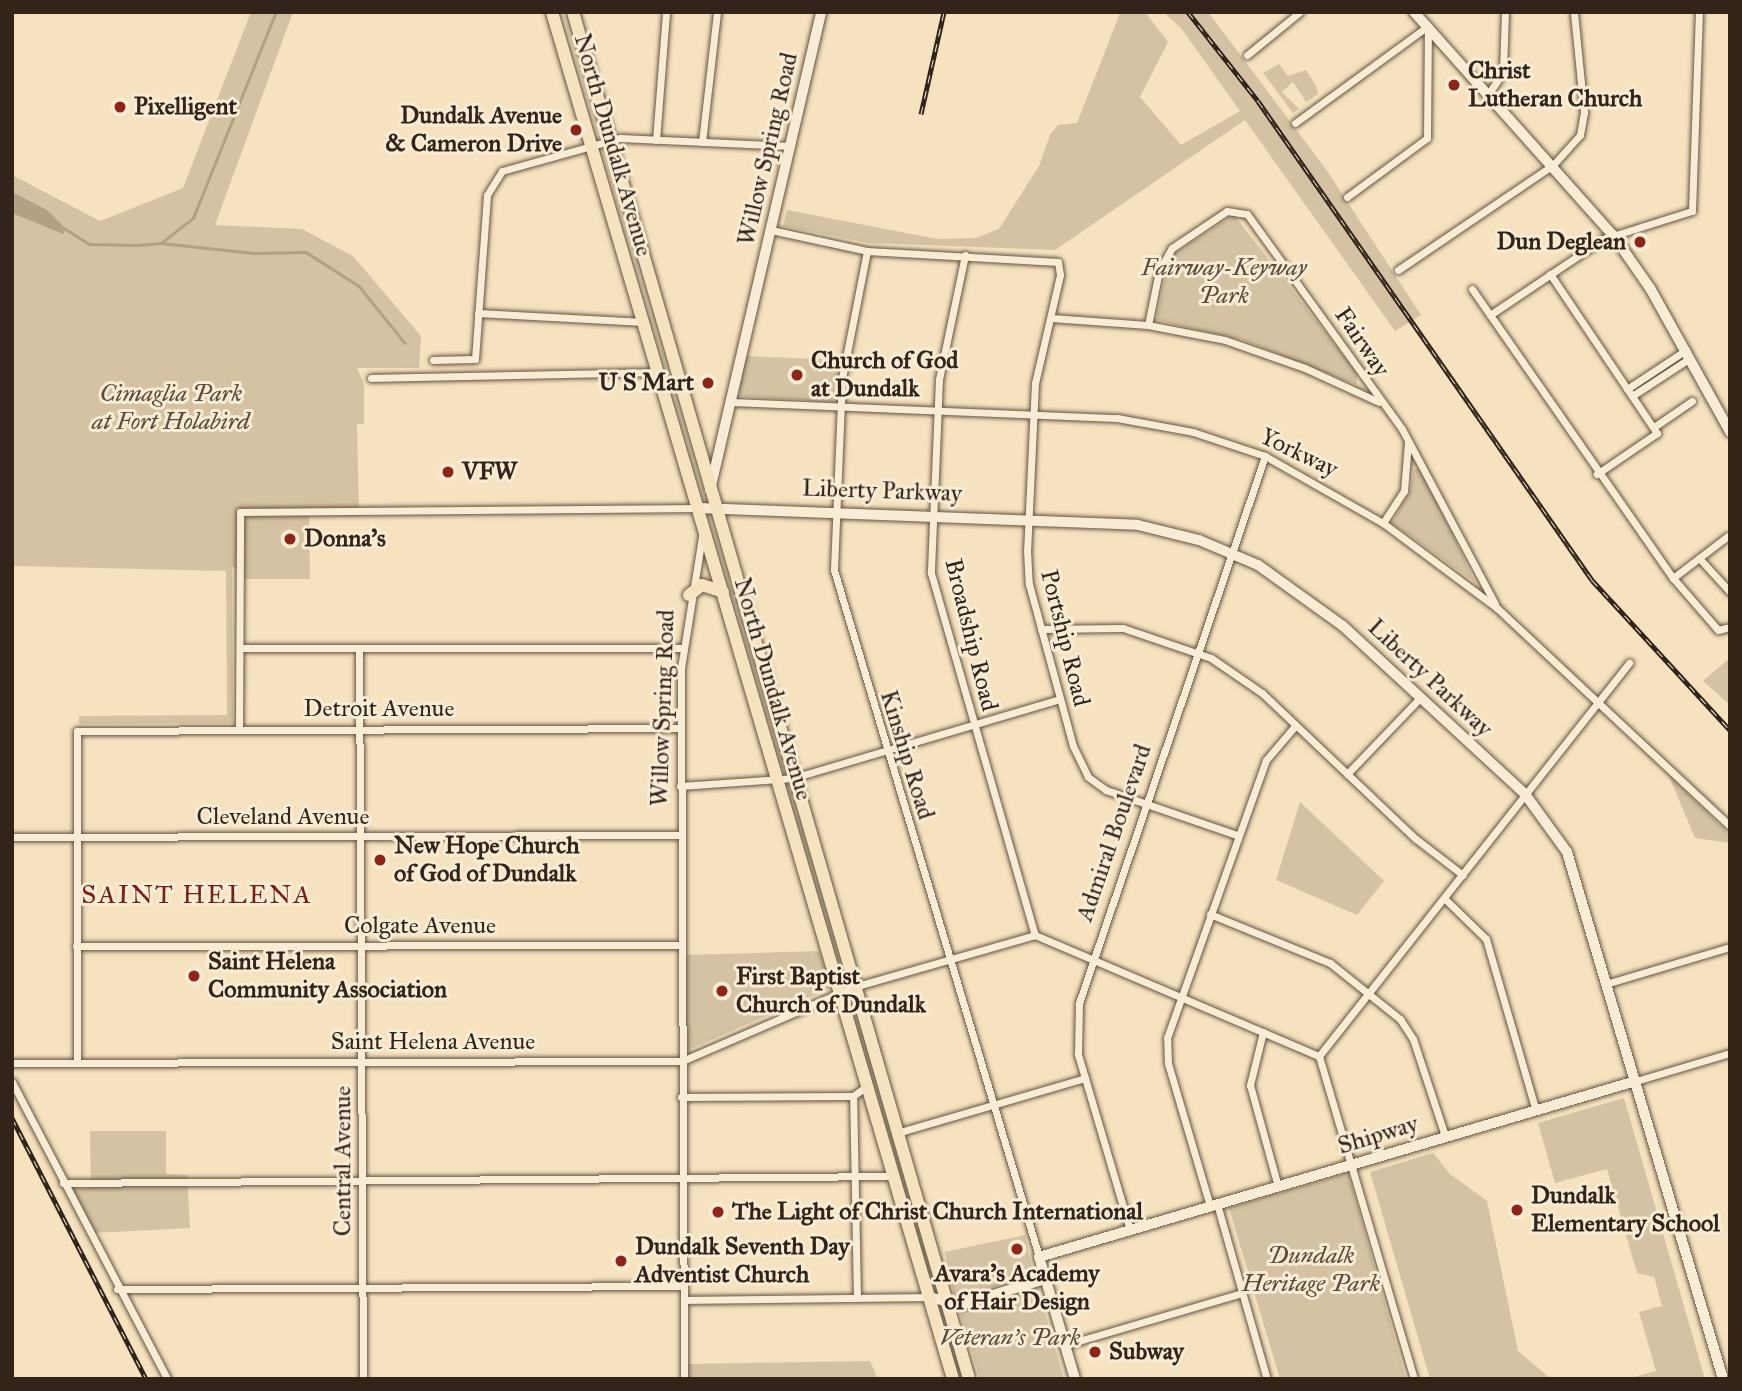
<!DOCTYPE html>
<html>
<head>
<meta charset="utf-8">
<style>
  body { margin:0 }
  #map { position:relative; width:1742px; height:1391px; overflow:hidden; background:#f6e2be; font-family:"IM FELL Great Primer",serif }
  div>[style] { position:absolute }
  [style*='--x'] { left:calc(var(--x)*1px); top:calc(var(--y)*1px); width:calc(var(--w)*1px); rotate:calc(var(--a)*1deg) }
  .green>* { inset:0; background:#d5c2a2; transform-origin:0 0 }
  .water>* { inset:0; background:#b3a186 }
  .stream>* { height:2.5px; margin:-1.25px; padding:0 1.25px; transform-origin:1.25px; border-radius:1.25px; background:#b3a186 }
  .roads { filter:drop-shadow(0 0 2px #635442) drop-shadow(0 0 2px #635442) }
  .street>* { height:7px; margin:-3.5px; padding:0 3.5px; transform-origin:3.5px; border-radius:3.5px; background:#f9ecd5 }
  .secondary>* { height:10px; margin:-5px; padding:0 5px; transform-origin:5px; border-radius:5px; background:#f9ecd5 }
  .primary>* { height:12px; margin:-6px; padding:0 6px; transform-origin:6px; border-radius:6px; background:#f6e2be }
  .rail>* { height:5px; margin-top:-2.5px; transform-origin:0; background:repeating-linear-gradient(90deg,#f9ecd5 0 8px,#322418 0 16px); box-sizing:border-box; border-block:2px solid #322418 }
  .dots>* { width:19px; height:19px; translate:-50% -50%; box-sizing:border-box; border:4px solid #f9ecd5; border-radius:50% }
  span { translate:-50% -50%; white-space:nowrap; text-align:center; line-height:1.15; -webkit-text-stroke:6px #f9ecd5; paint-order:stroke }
  .poi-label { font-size:24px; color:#322418; font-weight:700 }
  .left { translate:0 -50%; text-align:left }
  .right { translate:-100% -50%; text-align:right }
  .street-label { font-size:24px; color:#322418 }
  .park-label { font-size:24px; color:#5b4c3a; font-style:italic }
  .neighbourhood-label { font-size:26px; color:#7a1f14; letter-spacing:2px }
  .frame { position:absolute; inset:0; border:14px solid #322418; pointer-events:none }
</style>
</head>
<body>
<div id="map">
  <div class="green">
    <div style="clip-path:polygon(251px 12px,293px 12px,215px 225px,302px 229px,353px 256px,421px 336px,419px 368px,357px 368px,364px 384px,364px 424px,357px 424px,359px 516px,309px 516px,310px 579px,245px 579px,232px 566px,233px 723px,79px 724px,79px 716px,227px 715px,226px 571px,12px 566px,12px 175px,100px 221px,183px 188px)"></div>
    <div style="clip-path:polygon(1145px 12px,1168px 42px,1140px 97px,1181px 145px,1240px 111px,1181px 28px,1163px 12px,1208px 12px,1328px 172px,1421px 315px,1395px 331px,1245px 120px,1055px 250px,869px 243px,783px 226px,787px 210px,937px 239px,976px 238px,999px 229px,1039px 166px,1050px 135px,1058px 125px,1077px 123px,1120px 13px)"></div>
    <div style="clip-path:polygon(1279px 64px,1288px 76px,1306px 70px,1316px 86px,1318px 94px,1306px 102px,1293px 82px,1282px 92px,1299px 109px,1293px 113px,1263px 73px)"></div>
    <div style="clip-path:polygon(1234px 215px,1357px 373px,1357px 385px,1243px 340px,1156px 320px,1169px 257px)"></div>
    <div style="clip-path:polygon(745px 356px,840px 360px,837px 396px,833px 402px,739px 396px)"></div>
    <div style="clip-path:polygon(1414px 469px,1422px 469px,1475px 582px,1392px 523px,1410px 491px)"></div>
    <div style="clip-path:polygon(1730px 658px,1730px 705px,1703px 681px)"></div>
    <div style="clip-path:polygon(1668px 774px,1730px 835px,1730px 843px,1695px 838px)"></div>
    <div style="clip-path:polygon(1300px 802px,1384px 881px,1357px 915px,1276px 880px)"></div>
    <div style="clip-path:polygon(819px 951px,832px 987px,686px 1051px,684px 955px)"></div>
    <div style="clip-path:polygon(1624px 1098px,1705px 1379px,1627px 1379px,1656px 1371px,1639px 1312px,1662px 1306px,1654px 1277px,1637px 1273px,1607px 1169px,1555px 1183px,1538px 1123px)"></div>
    <div style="clip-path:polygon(90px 1131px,166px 1131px,166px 1174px,187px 1175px,190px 1228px,94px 1233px,72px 1189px,91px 1188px)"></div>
    <div style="clip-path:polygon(1433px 1153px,1450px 1174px,1487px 1201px,1518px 1351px,1551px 1379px,1430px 1379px,1370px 1172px)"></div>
    <div style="clip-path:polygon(1348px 1173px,1406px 1379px,1280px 1379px,1229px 1208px)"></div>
    <div style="left:1025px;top:1235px;width:44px;height:82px;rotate:78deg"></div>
    <div style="clip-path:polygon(1037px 1286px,1064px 1379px,980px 1379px,960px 1313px)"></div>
    <div style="clip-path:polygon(870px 1361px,878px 1379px,687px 1379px,688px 1364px)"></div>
  </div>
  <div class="water">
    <div style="clip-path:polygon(12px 192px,47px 210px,66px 229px,63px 234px,12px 213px)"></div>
  </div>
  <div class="stream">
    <div style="--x:64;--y:228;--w:31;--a:32"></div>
    <div style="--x:90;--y:244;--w:48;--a:1.2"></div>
    <div style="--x:138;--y:245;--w:23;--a:-5"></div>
    <div style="--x:161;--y:243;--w:41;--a:-38"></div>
    <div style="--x:193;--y:218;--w:222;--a:-68.1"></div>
    <div style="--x:161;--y:243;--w:93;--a:6.2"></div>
    <div style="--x:253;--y:253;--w:53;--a:-1.1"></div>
    <div style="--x:306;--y:252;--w:63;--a:32.7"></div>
    <div style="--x:359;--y:286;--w:73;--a:51.1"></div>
  </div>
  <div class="roads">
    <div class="street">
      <div style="--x:1247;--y:55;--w:68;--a:-39.1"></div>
      <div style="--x:1489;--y:93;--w:25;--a:-56"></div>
      <div style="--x:1503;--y:72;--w:60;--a:-88.1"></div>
      <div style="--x:1295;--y:123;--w:165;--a:-36.1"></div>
      <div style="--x:656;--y:140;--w:128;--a:-85.5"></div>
      <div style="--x:702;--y:142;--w:131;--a:-83.4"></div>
      <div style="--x:1347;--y:197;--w:99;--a:-36.4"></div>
      <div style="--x:1427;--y:138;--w:111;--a:-89.5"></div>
      <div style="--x:771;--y:230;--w:98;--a:12.3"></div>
      <div style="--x:867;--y:251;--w:191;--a:3.3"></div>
      <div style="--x:1058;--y:262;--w:13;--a:81"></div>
      <div style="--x:1060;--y:275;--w:111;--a:103"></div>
      <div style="--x:1035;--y:383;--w:167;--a:92.7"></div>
      <div style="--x:1027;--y:550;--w:34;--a:87"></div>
      <div style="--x:1029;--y:584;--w:168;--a:74.8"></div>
      <div style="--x:1073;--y:746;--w:34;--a:64"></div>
      <div style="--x:1088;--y:777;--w:22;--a:36"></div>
      <div style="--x:1106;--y:790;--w:139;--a:19"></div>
      <div style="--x:867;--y:251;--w:129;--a:101.1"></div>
      <div style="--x:842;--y:378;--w:192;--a:92.4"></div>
      <div style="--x:834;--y:570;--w:717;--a:73.38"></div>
      <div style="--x:965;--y:255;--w:127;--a:101.8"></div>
      <div style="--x:939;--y:379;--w:194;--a:92.4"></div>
      <div style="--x:931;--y:573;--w:377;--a:74"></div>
      <div style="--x:1398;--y:270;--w:187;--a:-34.1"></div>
      <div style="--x:1553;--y:165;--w:40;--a:-48"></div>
      <div style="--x:1580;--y:135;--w:22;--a:-80"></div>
      <div style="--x:1584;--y:113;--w:101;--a:-95.7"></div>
      <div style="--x:1550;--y:274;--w:192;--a:56.1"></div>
      <div style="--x:1657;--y:433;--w:73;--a:145.7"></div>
      <div style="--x:1472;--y:289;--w:352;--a:55.2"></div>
      <div style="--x:1673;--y:578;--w:69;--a:49.1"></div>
      <div style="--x:1718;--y:630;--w:12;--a:-14"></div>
      <div style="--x:478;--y:313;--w:166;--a:3.1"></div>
      <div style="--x:1490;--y:315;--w:136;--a:-33.9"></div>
      <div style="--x:1603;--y:239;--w:93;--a:-17.5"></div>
      <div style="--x:1692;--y:211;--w:199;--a:-88"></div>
      <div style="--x:1051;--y:318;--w:97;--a:4.1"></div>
      <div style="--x:1148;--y:325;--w:78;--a:11"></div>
      <div style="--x:1225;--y:340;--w:85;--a:19.3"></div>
      <div style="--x:1305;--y:368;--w:81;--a:24.7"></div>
      <div style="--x:1148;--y:325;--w:55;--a:-78.5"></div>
      <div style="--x:1159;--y:271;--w:26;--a:-61"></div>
      <div style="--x:1172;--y:248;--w:66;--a:-33.9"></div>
      <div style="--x:1227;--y:211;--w:20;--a:9"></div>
      <div style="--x:1247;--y:214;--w:265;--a:54.2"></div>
      <div style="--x:1402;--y:429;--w:198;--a:62"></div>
      <div style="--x:433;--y:360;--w:42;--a:-1.4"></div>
      <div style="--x:475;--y:359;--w:164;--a:-85.8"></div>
      <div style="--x:487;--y:195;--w:28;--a:-58"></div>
      <div style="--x:502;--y:171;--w:123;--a:-15.6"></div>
      <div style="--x:620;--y:138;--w:171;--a:2.7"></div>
      <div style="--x:371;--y:378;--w:288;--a:-1.2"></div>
      <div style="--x:1627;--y:389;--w:71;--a:-33.5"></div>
      <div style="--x:1632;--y:396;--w:69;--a:-33.2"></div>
      <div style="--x:732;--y:402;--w:385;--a:2.4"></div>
      <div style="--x:1117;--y:418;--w:77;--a:10.4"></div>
      <div style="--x:1193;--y:432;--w:76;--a:18.4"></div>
      <div style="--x:1265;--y:456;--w:136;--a:29.6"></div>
      <div style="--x:1383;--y:523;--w:142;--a:36.7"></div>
      <div style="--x:1497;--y:608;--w:319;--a:43.1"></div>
      <div style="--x:1654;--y:427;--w:46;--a:-34.4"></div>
      <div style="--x:1383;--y:523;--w:38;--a:-57"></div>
      <div style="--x:1404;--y:491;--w:49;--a:-85.3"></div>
      <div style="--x:1699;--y:558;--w:46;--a:47.6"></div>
      <div style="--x:1673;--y:578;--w:69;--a:-37.4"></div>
      <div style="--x:1041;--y:629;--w:82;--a:-0.7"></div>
      <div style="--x:1123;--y:628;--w:93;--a:18.8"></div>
      <div style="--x:1211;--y:658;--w:62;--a:34.5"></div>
      <div style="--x:1262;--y:693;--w:212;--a:43.5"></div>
      <div style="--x:1416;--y:839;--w:59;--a:37.5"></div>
      <div style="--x:241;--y:648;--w:441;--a:0"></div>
      <div style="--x:359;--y:648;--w:731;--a:89.69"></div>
      <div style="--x:239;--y:730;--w:218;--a:-89.7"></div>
      <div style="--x:240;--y:512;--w:459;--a:-0.5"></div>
      <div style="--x:1347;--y:774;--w:105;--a:-46.2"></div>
      <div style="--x:680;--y:786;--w:113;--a:-4"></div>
      <div style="--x:793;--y:778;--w:278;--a:-16.5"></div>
      <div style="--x:12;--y:837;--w:668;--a:-0.17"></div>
      <div style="--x:1445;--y:899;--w:57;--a:44.3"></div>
      <div style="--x:1486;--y:939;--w:179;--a:73.8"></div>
      <div style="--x:1210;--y:914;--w:130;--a:22.2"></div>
      <div style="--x:1330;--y:963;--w:90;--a:38.7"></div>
      <div style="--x:1400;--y:1019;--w:24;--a:57"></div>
      <div style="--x:1413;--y:1039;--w:102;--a:71.7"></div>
      <div style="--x:1035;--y:935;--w:309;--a:23.1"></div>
      <div style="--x:76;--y:946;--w:605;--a:-0.09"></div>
      <div style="--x:1609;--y:983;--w:126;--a:-16.6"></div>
      <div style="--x:1263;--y:1032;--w:55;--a:103.8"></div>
      <div style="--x:1250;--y:1085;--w:106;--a:74.6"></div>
      <div style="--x:1319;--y:1056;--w:501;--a:-51.73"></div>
      <div style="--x:1319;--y:1056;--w:337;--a:73.6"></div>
      <div style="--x:77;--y:1062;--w:331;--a:-90"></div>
      <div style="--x:77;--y:731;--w:604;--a:-0.28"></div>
      <div style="--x:12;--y:1063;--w:670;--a:-0.17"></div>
      <div style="--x:682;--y:1061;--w:187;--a:-23.3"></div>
      <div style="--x:854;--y:987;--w:188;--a:-16"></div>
      <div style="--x:1636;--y:1081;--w:98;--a:-16.6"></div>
      <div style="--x:12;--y:1082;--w:335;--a:62.4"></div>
      <div style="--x:681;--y:1097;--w:172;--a:-0.3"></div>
      <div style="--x:897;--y:1133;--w:196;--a:-16.3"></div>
      <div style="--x:63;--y:1183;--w:831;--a:-0.48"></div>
      <div style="--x:1217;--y:1204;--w:182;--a:74.1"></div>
      <div style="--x:1210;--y:1206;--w:149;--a:-106.4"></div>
      <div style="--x:1168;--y:1063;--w:25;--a:-92"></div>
      <div style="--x:1167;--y:1038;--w:295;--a:-70.4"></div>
      <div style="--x:1266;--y:760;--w:45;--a:-49.5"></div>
      <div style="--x:1130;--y:1230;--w:184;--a:-106.5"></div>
      <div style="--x:1078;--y:1054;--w:51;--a:-88.9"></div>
      <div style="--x:1079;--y:1003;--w:578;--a:-71.22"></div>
      <div style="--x:117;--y:1289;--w:567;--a:-0.3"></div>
      <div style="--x:857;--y:1298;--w:202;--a:-91.1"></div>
      <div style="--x:853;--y:1096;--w:19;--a:-36"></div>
      <div style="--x:684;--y:1300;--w:245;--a:-0.7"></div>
      <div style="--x:1065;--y:1345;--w:184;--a:-16.4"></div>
      <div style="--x:684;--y:1379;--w:711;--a:-90.24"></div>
      <div style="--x:681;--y:668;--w:139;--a:-80.9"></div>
    </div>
    <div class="secondary">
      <div style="--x:1414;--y:12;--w:299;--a:48.3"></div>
      <div style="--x:1613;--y:235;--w:65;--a:55.1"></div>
      <div style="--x:1650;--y:288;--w:165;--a:60.9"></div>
      <div style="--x:710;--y:490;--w:491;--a:-76.9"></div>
      <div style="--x:699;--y:508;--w:439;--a:2.2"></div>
      <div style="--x:1138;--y:525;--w:63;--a:13.8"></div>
      <div style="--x:1199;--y:540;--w:64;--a:23"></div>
      <div style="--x:1258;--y:565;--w:105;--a:35.7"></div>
      <div style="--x:1343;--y:626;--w:248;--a:42.7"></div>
      <div style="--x:1525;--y:794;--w:72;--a:54.1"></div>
      <div style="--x:1567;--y:852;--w:550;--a:73.51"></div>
      <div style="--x:929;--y:1297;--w:32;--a:14"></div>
      <div style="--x:960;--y:1305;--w:89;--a:-17"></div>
      <div style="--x:1075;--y:1379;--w:127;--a:-106.4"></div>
      <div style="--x:1039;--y:1257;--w:622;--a:-16.43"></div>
    </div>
    <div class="primary">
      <div style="--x:552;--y:12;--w:1425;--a:73.65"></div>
      <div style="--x:573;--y:12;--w:1423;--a:73.84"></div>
      <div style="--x:689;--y:595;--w:16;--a:-38"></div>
      <div style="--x:702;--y:585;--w:22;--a:18"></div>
    </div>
  </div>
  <div class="rail">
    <div style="--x:1188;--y:12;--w:113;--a:51.8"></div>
    <div style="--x:1258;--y:101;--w:584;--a:55.11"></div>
    <div style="--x:1592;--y:580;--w:204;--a:47.4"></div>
    <div style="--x:921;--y:114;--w:105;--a:-77.3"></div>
    <div style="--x:12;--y:1118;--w:293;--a:62.8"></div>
  </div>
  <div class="dots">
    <div style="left:1454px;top:85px;background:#8f2418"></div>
    <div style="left:120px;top:107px;background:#8f2418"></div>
    <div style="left:576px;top:130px;background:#8f2418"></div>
    <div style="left:1640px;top:242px;background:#8f2418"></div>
    <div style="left:797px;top:375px;background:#8f2418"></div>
    <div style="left:708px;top:383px;background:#8f2418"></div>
    <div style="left:448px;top:472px;background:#8f2418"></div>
    <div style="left:290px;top:539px;background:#8f2418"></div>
    <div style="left:380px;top:860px;background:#8f2418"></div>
    <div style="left:194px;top:976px;background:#8f2418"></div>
    <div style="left:722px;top:991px;background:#8f2418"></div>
    <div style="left:1517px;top:1210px;background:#8f2418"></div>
    <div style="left:718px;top:1212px;background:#8f2418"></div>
    <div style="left:1017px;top:1249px;background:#8f2418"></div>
    <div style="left:621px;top:1261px;background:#8f2418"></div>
    <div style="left:1095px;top:1352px;background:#8f2418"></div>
  </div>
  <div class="poi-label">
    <span class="left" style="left:1468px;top:85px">Christ<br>Lutheran Church</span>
    <span class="left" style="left:134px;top:107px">Pixelligent</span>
    <span class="right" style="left:562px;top:130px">Dundalk Avenue<br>&amp; Cameron Drive</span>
    <span class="right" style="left:1626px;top:242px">Dun Deglean</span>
    <span class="left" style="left:811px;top:375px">Church of God<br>at Dundalk</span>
    <span class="right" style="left:694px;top:383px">U S Mart</span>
    <span class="left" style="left:462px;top:472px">VFW</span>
    <span class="left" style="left:304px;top:539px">Donna's</span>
    <span class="left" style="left:394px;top:860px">New Hope Church<br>of God of Dundalk</span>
    <span class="left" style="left:208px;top:976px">Saint Helena<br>Community Association</span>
    <span class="left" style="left:736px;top:991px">First Baptist<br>Church of Dundalk</span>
    <span class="left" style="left:1531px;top:1210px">Dundalk<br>Elementary School</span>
    <span class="left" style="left:732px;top:1212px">The Light of Christ Church International</span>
    <span class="left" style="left:635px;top:1261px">Dundalk Seventh Day<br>Adventist Church</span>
    <span style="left:1017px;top:1288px">Avara's Academy<br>of Hair Design</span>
    <span class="left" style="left:1109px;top:1352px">Subway</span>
  </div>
  <div class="street-label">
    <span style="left:613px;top:145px;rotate:74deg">North Dundalk Avenue</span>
    <span style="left:768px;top:149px;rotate:-77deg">Willow Spring Road</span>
    <span style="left:1362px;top:342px;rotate:56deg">Fairway</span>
    <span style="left:1299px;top:453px;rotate:26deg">Yorkway</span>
    <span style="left:882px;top:491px;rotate:2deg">Liberty Parkway</span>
    <span style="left:971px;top:635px;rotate:76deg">Broadship Road</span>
    <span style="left:1065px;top:638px;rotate:76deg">Portship Road</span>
    <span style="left:1430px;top:678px;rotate:43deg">Liberty Parkway</span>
    <span style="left:773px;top:689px;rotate:74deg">North Dundalk Avenue</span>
    <span style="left:663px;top:708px;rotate:-88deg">Willow Spring Road</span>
    <span style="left:379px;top:709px">Detroit Avenue</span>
    <span style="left:907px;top:755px;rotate:73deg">Kinship Road</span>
    <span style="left:283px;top:817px">Cleveland Avenue</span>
    <span style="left:1114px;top:833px;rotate:-71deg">Admiral Boulevard</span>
    <span style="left:420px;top:926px">Colgate Avenue</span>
    <span style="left:433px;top:1042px">Saint Helena Avenue</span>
    <span style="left:1378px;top:1135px;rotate:-17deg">Shipway</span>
    <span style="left:343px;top:1161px;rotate:-90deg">Central Avenue</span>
  </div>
  <div class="park-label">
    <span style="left:1224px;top:282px">Fairway-Keyway<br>Park</span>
    <span style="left:171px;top:408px">Cimaglia Park<br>at Fort Holabird</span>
    <span style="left:1311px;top:1270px">Dundalk<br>Heritage Park</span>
    <span style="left:1010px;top:1338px">Veteran's Park</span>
  </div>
  <div class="neighbourhood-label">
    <span style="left:197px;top:895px">SAINT HELENA</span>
  </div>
  <div class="frame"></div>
</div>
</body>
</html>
